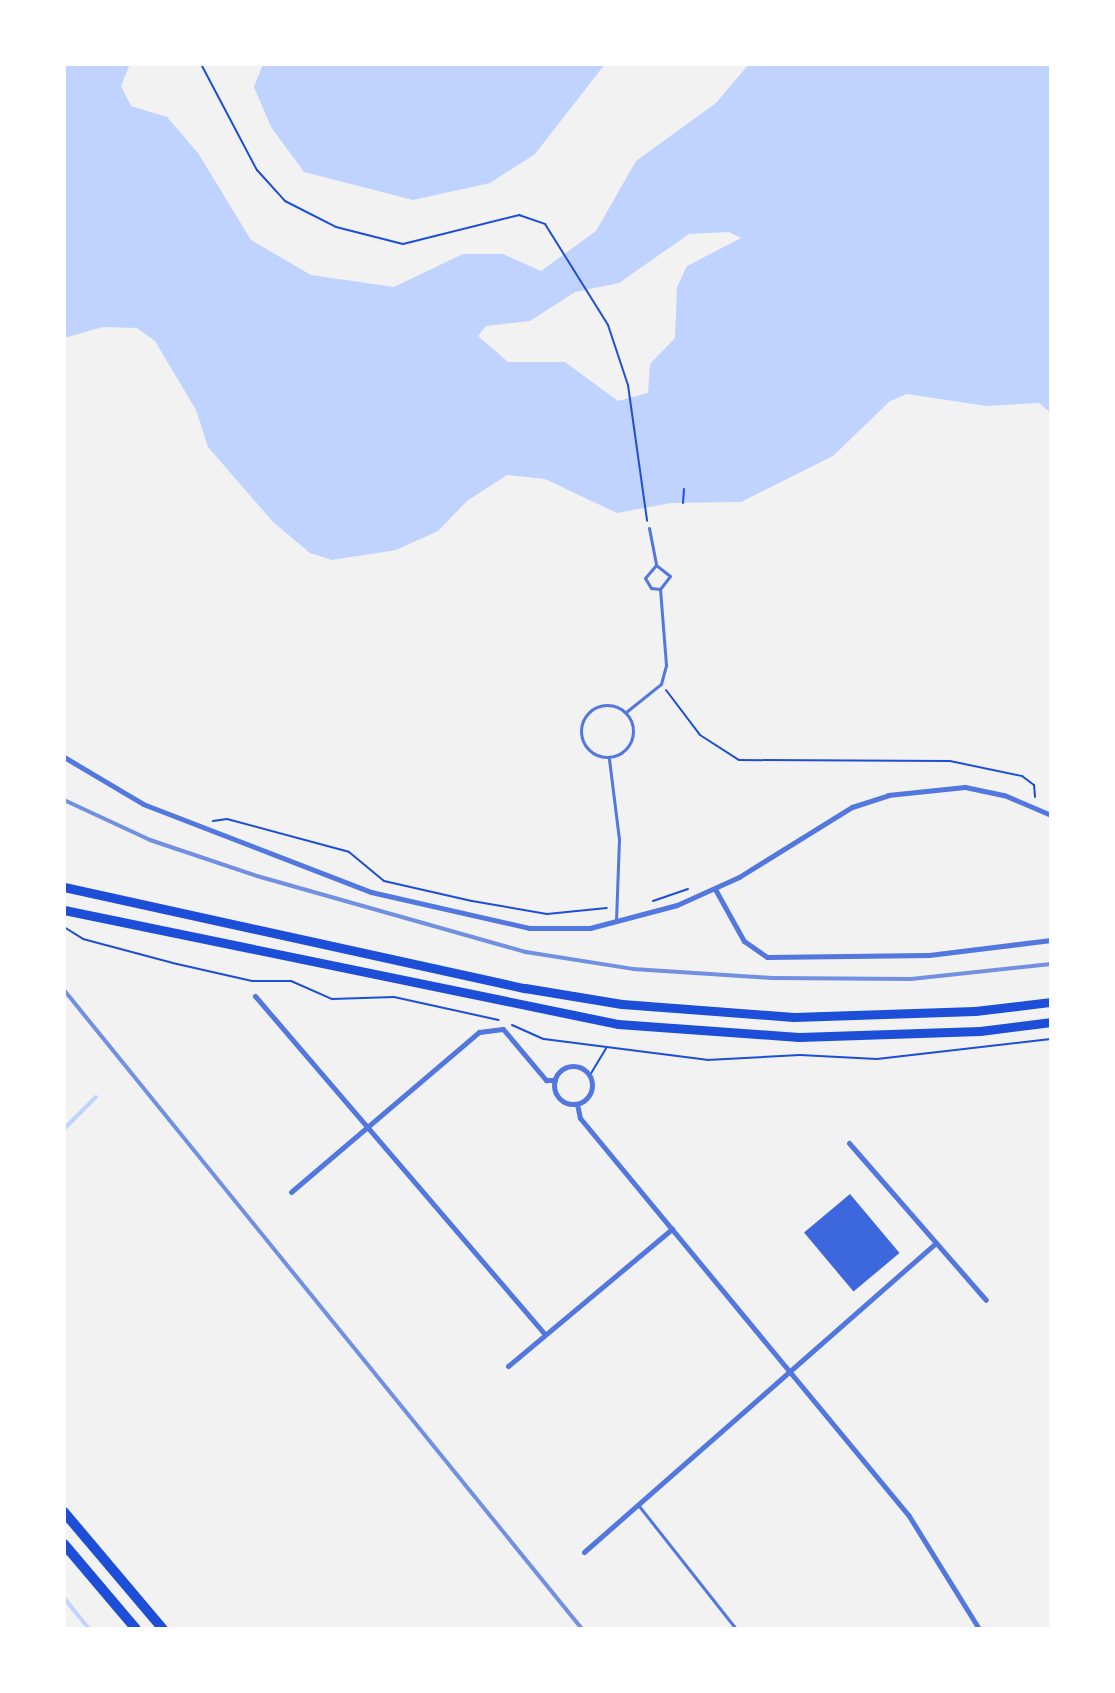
<!DOCTYPE html>
<html>
<head>
<meta charset="utf-8">
<style>
  body { margin:0 }
  #map { position:relative; width:1115px; height:1693px; overflow:hidden; background:#f2f2f2; font-family:"Crimson Pro",serif }
  div>[style] { position:absolute }
  [style*='--x'] { left:calc(var(--x)*1px); top:calc(var(--y)*1px); width:calc(var(--w)*1px); rotate:calc(var(--a)*1deg) }
  .water>* { inset:0; background:#bfd3fe }
  .stream>* { height:4px; margin:-2px; padding:0 2px; transform-origin:2px; border-radius:2px; background:#bfd3fe }
  .building>* { inset:0; background:#3d67dc; transform-origin:0 0 }
  .path>* { height:2px; margin:-1px; padding:0 1px; transform-origin:1px; border-radius:1px; background:#1d4ed8 }
  .service>* { height:3px; margin:-1.5px; padding:0 1.5px; transform-origin:1.5px; border-radius:1.5px; background:#5277de }
  .service>.ring { margin:-1.5px; padding:0; box-sizing:content-box; background:none; border:3px solid #5277de; border-radius:50% }
  .minor>* { height:5px; margin:-2.5px; padding:0 2.5px; transform-origin:2.5px; border-radius:2.5px; background:#5277de }
  .minor>.ring { margin:-2.5px; padding:0; box-sizing:content-box; background:none; border:5px solid #5277de; border-radius:50% }
  .primary>* { height:9px; margin:-4.5px; padding:0 4.5px; transform-origin:4.5px; border-radius:4.5px; background:#1d4ed8 }
  .motorway>* { height:10px; margin:-5px; padding:0 5px; transform-origin:5px; border-radius:5px; background:#1d4ed8 }
  .rail>* { height:4px; margin:-2px; padding:0 2px; transform-origin:2px; border-radius:2px; background:#7290e2 }
  span { translate:-50% -50%; white-space:nowrap; text-align:center; line-height:1.15; -webkit-text-stroke:7px #fff; paint-order:stroke }
  .frame { position:absolute; inset:0; border:66px solid #fff; pointer-events:none }
</style>
</head>
<body>
<div id="map">
  <div class="water">
    <div style="clip-path:polygon(evenodd,64px 64px,130px 64px,121px 86px,131px 106px,167px 117px,198px 153px,251px 240px,311px 275px,394px 287px,463px 254px,503px 254px,541px 271px,596px 231px,636px 161px,716px 103px,749px 64px,1051px 64px,1051px 413px,1039px 403px,987px 406px,907px 394px,890px 401px,833px 456px,741px 502px,671px 503px,617px 513px,545px 479px,507px 475px,467px 501px,438px 531px,396px 550px,332px 560px,310px 553px,273px 522px,208px 447px,196px 410px,155px 341px,137px 328px,103px 327px,64px 338px,64px 64px,729px 232px,741px 238px,687px 266px,677px 287px,675px 338px,650px 364px,648px 393px,618px 401px,565px 362px,508px 362px,478px 336px,486px 326px,530px 321px,575px 292px,619px 283px,689px 234px,729px 232px)"></div>
    <div style="clip-path:polygon(263px 64px,605px 64px,535px 154px,490px 183px,413px 200px,304px 172px,271px 127px,254px 87px)"></div>
  </div>
  <div class="stream">
    <div style="--x:64;--y:1129;--w:45;--a:-45"></div>
    <div style="--x:64;--y:1598;--w:40;--a:51"></div>
  </div>
  <div class="building">
    <div style="left:850px;top:1194px;width:77px;height:60px;rotate:50deg"></div>
  </div>
  <div class="path">
    <div style="--x:201;--y:64;--w:120;--a:62.2"></div>
    <div style="--x:257;--y:170;--w:42;--a:47.9"></div>
    <div style="--x:285;--y:201;--w:57;--a:27"></div>
    <div style="--x:336;--y:227;--w:69;--a:14.2"></div>
    <div style="--x:403;--y:244;--w:120;--a:-14"></div>
    <div style="--x:519;--y:215;--w:28;--a:19"></div>
    <div style="--x:545;--y:224;--w:119;--a:58"></div>
    <div style="--x:608;--y:325;--w:63;--a:71.6"></div>
    <div style="--x:628;--y:385;--w:137;--a:82"></div>
    <div style="--x:683;--y:503;--w:14;--a:-86"></div>
    <div style="--x:666;--y:690;--w:56;--a:52.9"></div>
    <div style="--x:700;--y:735;--w:46;--a:32.7"></div>
    <div style="--x:739;--y:760;--w:211;--a:0.3"></div>
    <div style="--x:950;--y:761;--w:74;--a:11.8"></div>
    <div style="--x:1022;--y:776;--w:15;--a:37"></div>
    <div style="--x:1034;--y:785;--w:12;--a:85"></div>
    <div style="--x:213;--y:821;--w:14;--a:-8"></div>
    <div style="--x:227;--y:819;--w:126;--a:15.1"></div>
    <div style="--x:349;--y:852;--w:45;--a:39.6"></div>
    <div style="--x:384;--y:881;--w:90;--a:12.8"></div>
    <div style="--x:472;--y:901;--w:76;--a:9.8"></div>
    <div style="--x:547;--y:914;--w:60;--a:-5.7"></div>
    <div style="--x:653;--y:901;--w:37;--a:-19"></div>
    <div style="--x:64;--y:927;--w:22;--a:32"></div>
    <div style="--x:83;--y:939;--w:97;--a:14.9"></div>
    <div style="--x:177;--y:964;--w:77;--a:12.8"></div>
    <div style="--x:252;--y:981;--w:39;--a:0"></div>
    <div style="--x:291;--y:981;--w:45;--a:23.7"></div>
    <div style="--x:332;--y:999;--w:62;--a:-1.8"></div>
    <div style="--x:394;--y:997;--w:107;--a:12.4"></div>
    <div style="--x:512;--y:1025;--w:35;--a:24"></div>
    <div style="--x:544;--y:1039;--w:164;--a:7.3"></div>
    <div style="--x:707;--y:1060;--w:93;--a:-3.1"></div>
    <div style="--x:800;--y:1055;--w:77;--a:3"></div>
    <div style="--x:877;--y:1059;--w:175;--a:-6.6"></div>
    <div style="--x:590;--y:1075;--w:31;--a:-59"></div>
  </div>
  <div class="service">
    <div style="--x:649;--y:528;--w:38;--a:79"></div>
    <div class="ring" style="left:581px;top:705px;width:49px;height:49px"></div>
    <div style="--x:626;--y:712;--w:45;--a:-38.7"></div>
    <div style="--x:661;--y:684;--w:20;--a:-75"></div>
    <div style="--x:666;--y:665;--w:76;--a:-94.5"></div>
    <div style="--x:660;--y:589;--w:16;--a:-52"></div>
    <div style="--x:670;--y:576;--w:18;--a:-142"></div>
    <div style="--x:656;--y:565;--w:17;--a:130"></div>
    <div style="--x:645;--y:578;--w:12;--a:59"></div>
    <div style="--x:651;--y:588;--w:9;--a:6"></div>
    <div style="--x:609;--y:759;--w:81;--a:82.9"></div>
    <div style="--x:619;--y:839;--w:83;--a:92.1"></div>
    <div style="--x:639;--y:1506;--w:157;--a:51.7"></div>
  </div>
  <div class="minor">
    <div style="--x:64;--y:757;--w:92;--a:30.7"></div>
    <div style="--x:143;--y:804;--w:244;--a:21.1"></div>
    <div style="--x:371;--y:892;--w:162;--a:12.8"></div>
    <div style="--x:529;--y:928;--w:61;--a:0"></div>
    <div style="--x:590;--y:928;--w:90;--a:-14.8"></div>
    <div style="--x:677;--y:905;--w:68;--a:-24.3"></div>
    <div style="--x:739;--y:877;--w:133;--a:-31.8"></div>
    <div style="--x:852;--y:807;--w:38;--a:-18"></div>
    <div style="--x:888;--y:795;--w:77;--a:-5.9"></div>
    <div style="--x:965;--y:787;--w:40;--a:12"></div>
    <div style="--x:1004;--y:795;--w:51;--a:23.1"></div>
    <div style="--x:715;--y:889;--w:60;--a:60.9"></div>
    <div style="--x:744;--y:941;--w:28;--a:35"></div>
    <div style="--x:767;--y:957;--w:162;--a:-0.7"></div>
    <div style="--x:929;--y:955;--w:123;--a:-7"></div>
    <div style="--x:255;--y:996;--w:445;--a:49.4"></div>
    <div class="ring" style="left:554px;top:1066px;width:33px;height:33px"></div>
    <div style="--x:577;--y:1104;--w:14;--a:78"></div>
    <div style="--x:580;--y:1118;--w:516;--a:50.42"></div>
    <div style="--x:909;--y:1516;--w:133;--a:58.2"></div>
    <div style="--x:849;--y:1143;--w:208;--a:48.9"></div>
    <div style="--x:291;--y:1192;--w:247;--a:-40.4"></div>
    <div style="--x:479;--y:1032;--w:24;--a:-7"></div>
    <div style="--x:503;--y:1029;--w:67;--a:49.9"></div>
    <div style="--x:546;--y:1080;--w:9;--a:0"></div>
    <div style="--x:508;--y:1366;--w:214;--a:-39.9"></div>
    <div style="--x:584;--y:1552;--w:467;--a:-41.3"></div>
  </div>
  <div class="primary">
    <div style="--x:64;--y:887;--w:472;--a:12.4"></div>
    <div style="--x:525;--y:988;--w:98;--a:9.4"></div>
    <div style="--x:622;--y:1004;--w:172;--a:4.3"></div>
    <div style="--x:794;--y:1017;--w:181;--a:-1.9"></div>
    <div style="--x:975;--y:1011;--w:77;--a:-6.8"></div>
    <div style="--x:64;--y:910;--w:566;--a:11.63"></div>
    <div style="--x:618;--y:1024;--w:181;--a:4.1"></div>
    <div style="--x:799;--y:1037;--w:181;--a:-1.9"></div>
    <div style="--x:980;--y:1031;--w:72;--a:-7.2"></div>
  </div>
  <div class="motorway">
    <div style="--x:64;--y:1512;--w:153;--a:49.8"></div>
    <div style="--x:64;--y:1544;--w:111;--a:49.7"></div>
  </div>
  <div class="rail">
    <div style="--x:64;--y:800;--w:95;--a:24.9"></div>
    <div style="--x:150;--y:840;--w:113;--a:18.6"></div>
    <div style="--x:257;--y:876;--w:280;--a:15.8"></div>
    <div style="--x:526;--y:952;--w:108;--a:9"></div>
    <div style="--x:633;--y:969;--w:139;--a:3.7"></div>
    <div style="--x:772;--y:978;--w:139;--a:0.4"></div>
    <div style="--x:911;--y:979;--w:141;--a:-6.1"></div>
    <div style="--x:64;--y:990;--w:823;--a:50.97"></div>
  </div>
  <div class="frame"></div>
</div>
</body>
</html>
